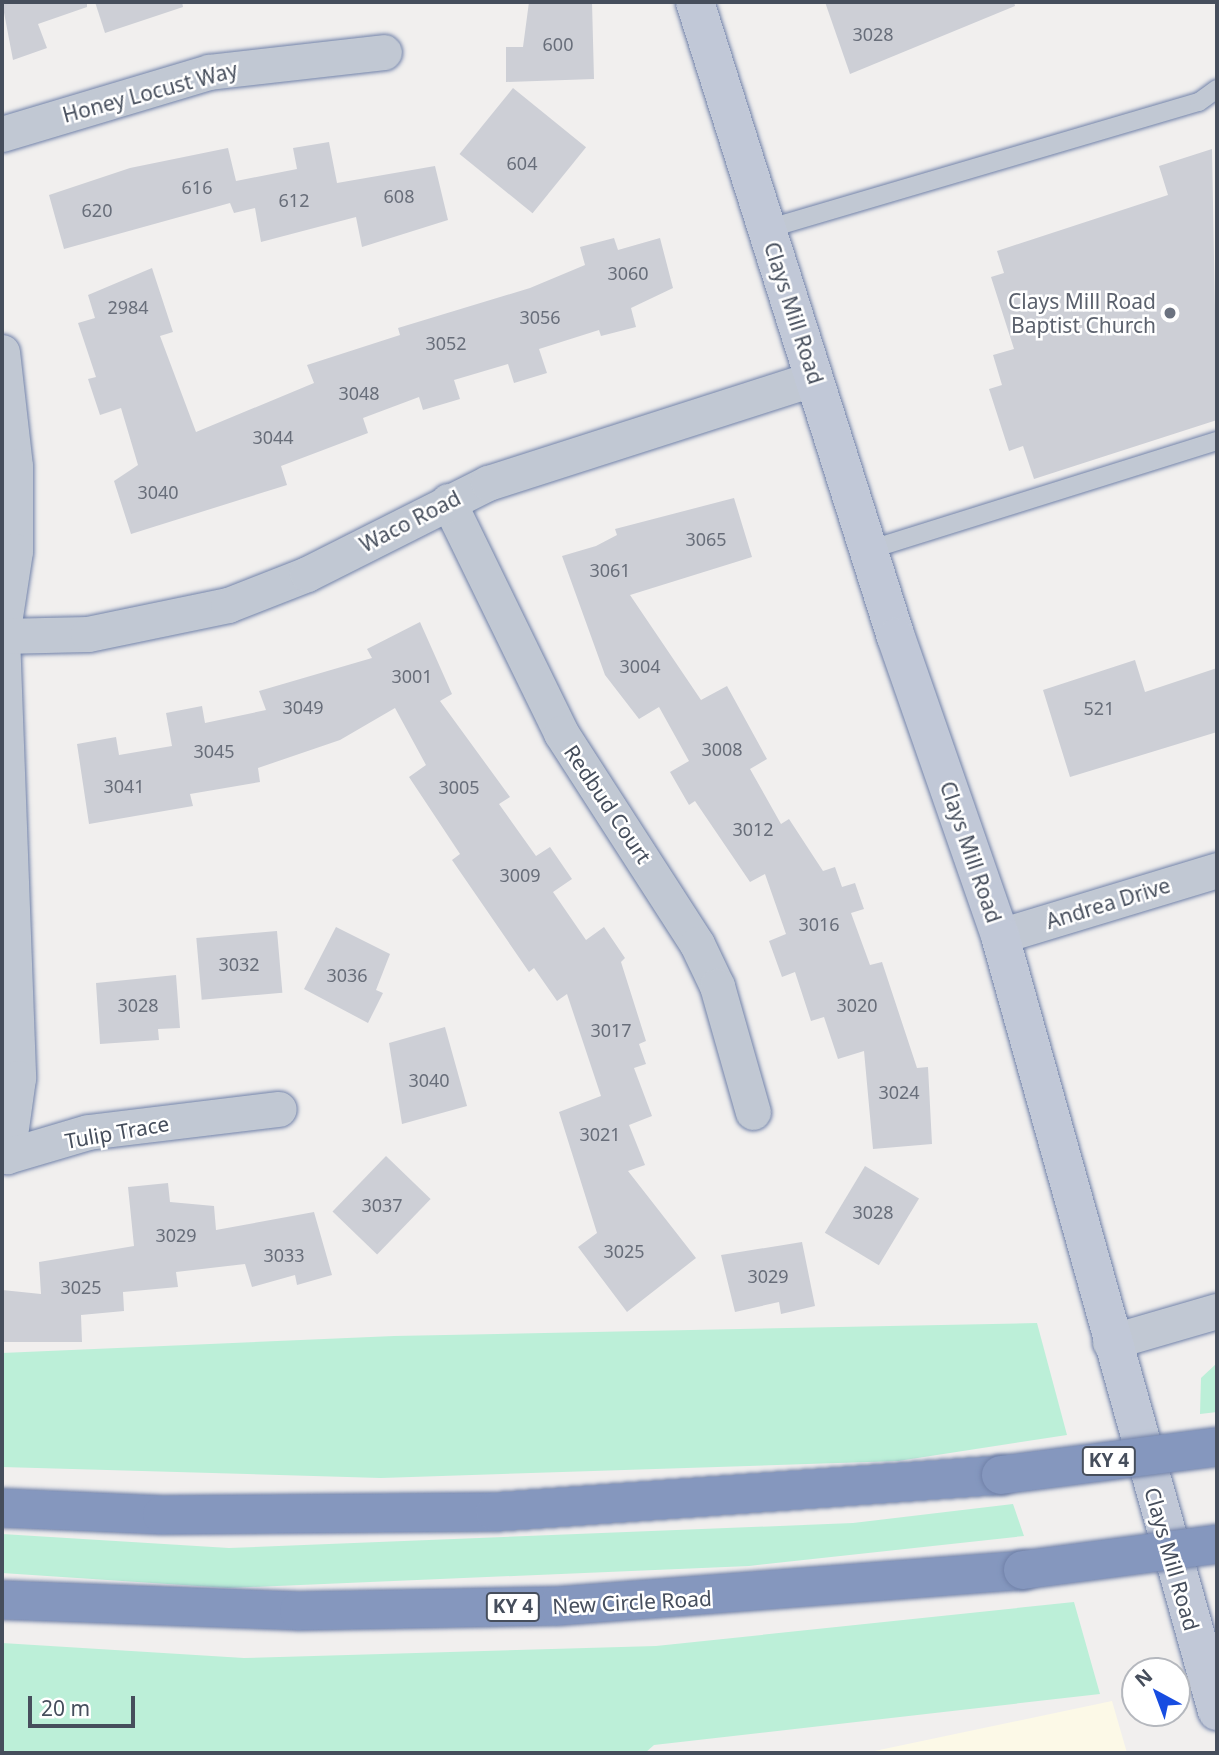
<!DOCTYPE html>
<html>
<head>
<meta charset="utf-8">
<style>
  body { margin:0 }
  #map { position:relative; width:1219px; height:1755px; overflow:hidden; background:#f1efee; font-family:"Noto Sans",sans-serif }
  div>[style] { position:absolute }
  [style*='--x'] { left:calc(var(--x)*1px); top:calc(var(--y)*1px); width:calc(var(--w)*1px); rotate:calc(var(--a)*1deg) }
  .commercial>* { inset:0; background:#fcf9e7 }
  .green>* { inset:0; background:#bcefd8 }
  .building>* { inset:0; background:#cdcfd6; transform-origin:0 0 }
  .roads { filter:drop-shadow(0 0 2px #7182a9) drop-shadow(0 0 2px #7182a9) }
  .lane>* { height:18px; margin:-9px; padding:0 9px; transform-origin:9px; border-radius:9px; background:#c1c8d3 }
  .street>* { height:35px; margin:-17.5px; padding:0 17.5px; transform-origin:17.5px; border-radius:17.5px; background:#c1c8d3 }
  .secondary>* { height:38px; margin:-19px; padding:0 19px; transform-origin:19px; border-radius:19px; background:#c1c8d7 }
  .highway>* { height:38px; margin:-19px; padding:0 19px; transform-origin:19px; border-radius:19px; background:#8597be }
  .bridges { filter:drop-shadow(0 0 2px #7182a9) drop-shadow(0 0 2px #7182a9) }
  .highway-bridge>* { height:38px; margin:-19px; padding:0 19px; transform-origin:19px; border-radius:19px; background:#8597be }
  .dots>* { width:19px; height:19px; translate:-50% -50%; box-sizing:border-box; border:4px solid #fff; border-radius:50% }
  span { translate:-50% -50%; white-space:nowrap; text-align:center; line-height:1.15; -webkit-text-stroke:5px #fff; paint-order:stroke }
  .number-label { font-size:18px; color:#686e7a }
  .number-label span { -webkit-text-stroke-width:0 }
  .shield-label span { padding:2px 5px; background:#fff; border:2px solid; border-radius:5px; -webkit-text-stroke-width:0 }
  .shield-label { font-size:19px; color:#464e5c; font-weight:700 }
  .street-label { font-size:21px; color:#464e5c }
  .worship-label { font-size:21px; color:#5b616d }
  .right { translate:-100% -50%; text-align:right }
  .frame { position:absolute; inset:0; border:4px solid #464e5c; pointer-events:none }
  .north { position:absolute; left:1121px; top:1657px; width:70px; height:70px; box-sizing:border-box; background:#fff; border:2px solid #b5b8be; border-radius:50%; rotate:319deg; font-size:19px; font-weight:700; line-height:28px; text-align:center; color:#464e5c }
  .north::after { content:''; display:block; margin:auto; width:24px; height:32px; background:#184de1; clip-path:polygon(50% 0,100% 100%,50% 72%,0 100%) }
  .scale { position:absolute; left:28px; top:1696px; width:107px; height:32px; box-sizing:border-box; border:4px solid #464e5c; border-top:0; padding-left:9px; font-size:21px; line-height:24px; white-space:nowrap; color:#464e5c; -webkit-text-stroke:5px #fff; paint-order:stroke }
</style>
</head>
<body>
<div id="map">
  <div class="commercial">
    <div style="clip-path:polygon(1112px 1701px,1127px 1753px,865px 1753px)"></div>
  </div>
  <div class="green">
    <div style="clip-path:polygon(1037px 1323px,1067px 1435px,898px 1461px,381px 1478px,2px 1467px,2px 1353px,394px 1336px)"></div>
    <div style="clip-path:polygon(1217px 1363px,1217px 1412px,1200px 1414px,1201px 1378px)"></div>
    <div style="clip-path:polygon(1013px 1504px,1024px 1536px,749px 1566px,228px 1588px,2px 1573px,2px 1534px,229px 1548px,853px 1523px)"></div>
    <div style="clip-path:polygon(1074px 1602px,1100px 1694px,654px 1745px,645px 1753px,2px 1752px,2px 1643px,244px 1658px,656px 1646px)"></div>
  </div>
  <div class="building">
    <div style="clip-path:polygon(2px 2px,87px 2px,87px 7px,38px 24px,47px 48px,13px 60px)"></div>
    <div style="clip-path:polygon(95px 2px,182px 2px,183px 7px,105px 33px)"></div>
    <div style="clip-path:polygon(529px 2px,592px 2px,594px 79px,506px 82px,506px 47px,523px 47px)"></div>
    <div style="clip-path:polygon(825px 2px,1014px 2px,1015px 6px,850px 74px)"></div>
    <div style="left:513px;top:88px;width:94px;height:85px;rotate:39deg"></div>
    <div style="clip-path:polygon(329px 142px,337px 183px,435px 166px,448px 220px,362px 247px,356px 217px,261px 242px,255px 208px,234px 213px,230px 203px,64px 249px,49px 195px,130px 168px,228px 148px,236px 181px,297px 169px,293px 148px)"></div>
    <div style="clip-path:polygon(1212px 149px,1217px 420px,1034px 479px,1023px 446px,1009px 451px,989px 389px,1002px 385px,993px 355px,1014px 349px,991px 277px,1004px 273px,997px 251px,1168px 195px,1159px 166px)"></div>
    <div style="clip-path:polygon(614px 238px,618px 250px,660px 238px,673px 288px,631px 308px,636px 327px,601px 336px,599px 330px,539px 349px,547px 373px,514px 383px,508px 364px,454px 380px,460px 399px,423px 410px,419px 397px,363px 418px,368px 433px,281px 466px,287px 485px,131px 534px,114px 481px,138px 465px,121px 408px,100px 415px,88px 379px,96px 377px,78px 323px,95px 318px,88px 295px,152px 268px,173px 332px,160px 336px,196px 432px,314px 383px,307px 365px,400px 335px,398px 328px,530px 288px,585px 265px,580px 247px)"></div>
    <div style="clip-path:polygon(734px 498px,752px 557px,630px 595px,701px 700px,727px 686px,767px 759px,750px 769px,781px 824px,789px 819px,823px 871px,835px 867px,842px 887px,855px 883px,864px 909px,851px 913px,870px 965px,882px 962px,917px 1068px,928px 1067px,932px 1144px,873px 1149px,864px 1051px,838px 1059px,824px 1017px,811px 1021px,795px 972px,782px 977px,769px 941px,786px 934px,765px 874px,750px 882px,695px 801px,689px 805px,670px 772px,689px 761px,659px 707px,639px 719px,605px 675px,562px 556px,596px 546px,617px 535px,615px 529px)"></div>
    <div style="clip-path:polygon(420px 622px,452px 694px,440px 701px,510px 797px,499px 804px,536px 856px,550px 847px,572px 879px,553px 892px,586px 940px,604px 927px,625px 958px,621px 962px,646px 1041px,639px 1044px,646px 1064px,634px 1068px,652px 1116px,629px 1125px,645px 1165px,628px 1171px,696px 1258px,627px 1312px,578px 1247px,597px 1233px,559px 1112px,601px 1096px,567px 994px,557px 1001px,534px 968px,529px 972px,452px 860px,460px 854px,409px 777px,426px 765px,395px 708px,340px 740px,258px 768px,260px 782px,190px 794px,193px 806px,89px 824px,77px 744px,116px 737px,119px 755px,172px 746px,166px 713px,202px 706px,205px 723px,266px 710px,259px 691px,372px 658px,367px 649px)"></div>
    <div style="clip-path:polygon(1135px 660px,1145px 692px,1217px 668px,1217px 732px,1070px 777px,1043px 690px)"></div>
    <div style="clip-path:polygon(336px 927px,390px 954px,376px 990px,383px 993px,368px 1023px,304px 989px)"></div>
    <div style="left:277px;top:931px;width:62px;height:81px;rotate:85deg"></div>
    <div style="clip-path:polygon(176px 975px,180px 1028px,158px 1029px,159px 1040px,100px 1044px,96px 983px)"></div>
    <div style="clip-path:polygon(445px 1027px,467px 1106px,402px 1124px,389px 1043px)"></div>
    <div style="left:386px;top:1156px;width:62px;height:77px;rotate:44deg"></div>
    <div style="left:865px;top:1166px;width:63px;height:78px;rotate:31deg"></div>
    <div style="clip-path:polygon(168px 1183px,170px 1202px,214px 1206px,216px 1230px,314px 1212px,332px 1275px,297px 1285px,295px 1275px,252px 1287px,245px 1264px,176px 1272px,178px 1287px,123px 1292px,124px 1311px,81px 1315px,82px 1342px,2px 1342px,2px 1290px,41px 1294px,39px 1262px,134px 1246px,128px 1187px)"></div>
    <div style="clip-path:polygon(802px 1242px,815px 1306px,781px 1314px,779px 1302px,735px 1312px,721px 1255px)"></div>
  </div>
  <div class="roads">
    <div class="lane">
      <div style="--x:767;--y:229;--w:450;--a:-16.4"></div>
      <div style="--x:1199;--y:102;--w:22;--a:-36"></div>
      <div style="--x:869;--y:550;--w:365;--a:-17.4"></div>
    </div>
    <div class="street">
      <div style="--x:2;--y:134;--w:216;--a:-16.7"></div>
      <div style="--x:209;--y:72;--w:176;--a:-6.5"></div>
      <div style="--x:2;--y:352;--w:115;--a:83.5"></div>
      <div style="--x:15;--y:466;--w:85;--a:90"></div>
      <div style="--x:15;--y:551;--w:86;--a:98.7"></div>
      <div style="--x:2;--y:636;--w:442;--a:87.9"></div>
      <div style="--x:18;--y:1078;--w:79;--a:98"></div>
      <div style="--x:7;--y:1156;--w:84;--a:-16.5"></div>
      <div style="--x:88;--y:1132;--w:192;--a:-6.9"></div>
      <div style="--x:448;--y:501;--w:258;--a:64"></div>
      <div style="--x:561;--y:733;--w:251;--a:57.2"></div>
      <div style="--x:697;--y:944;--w:47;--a:64.5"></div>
      <div style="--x:717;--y:986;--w:131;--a:74.1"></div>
      <div style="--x:2;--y:636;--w:86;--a:-1.3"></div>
      <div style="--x:88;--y:634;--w:143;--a:-11.7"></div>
      <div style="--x:228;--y:605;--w:85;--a:-21.4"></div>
      <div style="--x:307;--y:574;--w:203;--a:-26.7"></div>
      <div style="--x:488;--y:483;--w:343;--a:-17.8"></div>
      <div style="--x:1000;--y:936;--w:227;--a:-16.9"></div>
      <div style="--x:1110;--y:1342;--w:111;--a:-16.2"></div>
    </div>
    <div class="secondary">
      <div style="--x:695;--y:2;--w:666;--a:72.44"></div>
      <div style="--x:896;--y:637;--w:317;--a:70.8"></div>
      <div style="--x:1000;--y:936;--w:805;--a:74.36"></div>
    </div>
    <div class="highway">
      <div style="--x:2;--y:1508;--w:160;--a:2.5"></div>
      <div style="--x:162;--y:1515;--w:333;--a:-0.5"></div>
      <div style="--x:495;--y:1512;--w:507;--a:-4.18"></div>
      <div style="--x:2;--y:1600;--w:297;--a:2.1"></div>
      <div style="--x:299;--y:1611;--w:259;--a:-1.1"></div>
      <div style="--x:558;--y:1606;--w:466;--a:-4.4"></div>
    </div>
  </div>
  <div class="bridges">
    <div class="highway-bridge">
      <div style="--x:1001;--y:1475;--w:218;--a:-7.4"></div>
      <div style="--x:1023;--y:1570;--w:196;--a:-7.6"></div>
    </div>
  </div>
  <div class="dots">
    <div style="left:1170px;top:313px;background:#6b7280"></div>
  </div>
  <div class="number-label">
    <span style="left:873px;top:34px">3028</span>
    <span style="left:558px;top:44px">600</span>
    <span style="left:522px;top:163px">604</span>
    <span style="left:197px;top:187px">616</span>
    <span style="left:399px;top:196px">608</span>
    <span style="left:294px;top:200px">612</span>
    <span style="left:97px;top:210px">620</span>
    <span style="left:628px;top:273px">3060</span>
    <span style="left:128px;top:307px">2984</span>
    <span style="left:540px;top:317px">3056</span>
    <span style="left:446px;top:343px">3052</span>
    <span style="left:359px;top:393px">3048</span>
    <span style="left:273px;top:437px">3044</span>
    <span style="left:158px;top:492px">3040</span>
    <span style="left:706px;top:539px">3065</span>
    <span style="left:610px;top:570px">3061</span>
    <span style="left:640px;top:666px">3004</span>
    <span style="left:412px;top:676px">3001</span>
    <span style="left:303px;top:707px">3049</span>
    <span style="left:1099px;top:708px">521</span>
    <span style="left:722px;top:749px">3008</span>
    <span style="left:214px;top:751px">3045</span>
    <span style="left:124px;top:786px">3041</span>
    <span style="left:459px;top:787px">3005</span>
    <span style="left:753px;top:829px">3012</span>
    <span style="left:520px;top:875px">3009</span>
    <span style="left:819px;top:924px">3016</span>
    <span style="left:239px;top:964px">3032</span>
    <span style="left:347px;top:975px">3036</span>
    <span style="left:138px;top:1005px">3028</span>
    <span style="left:857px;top:1005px">3020</span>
    <span style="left:611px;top:1030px">3017</span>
    <span style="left:429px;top:1080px">3040</span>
    <span style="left:899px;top:1092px">3024</span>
    <span style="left:600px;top:1134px">3021</span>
    <span style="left:382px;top:1205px">3037</span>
    <span style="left:873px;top:1212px">3028</span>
    <span style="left:176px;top:1235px">3029</span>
    <span style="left:624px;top:1251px">3025</span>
    <span style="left:284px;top:1255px">3033</span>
    <span style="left:768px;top:1276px">3029</span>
    <span style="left:81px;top:1287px">3025</span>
  </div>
  <div class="shield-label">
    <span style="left:1109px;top:1461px">KY 4</span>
    <span style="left:513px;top:1607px">KY 4</span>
  </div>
  <div class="street-label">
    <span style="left:150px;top:92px;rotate:-15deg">Honey Locust Way</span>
    <span style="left:794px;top:313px;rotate:72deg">Clays Mill Road</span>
    <span style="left:410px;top:521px;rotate:-27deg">Waco Road</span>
    <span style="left:608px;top:804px;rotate:56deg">Redbud Court</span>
    <span style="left:971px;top:852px;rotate:71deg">Clays Mill Road</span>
    <span style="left:1108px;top:903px;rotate:-17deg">Andrea Drive</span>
    <span style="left:117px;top:1132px;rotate:-10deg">Tulip Trace</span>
    <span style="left:1172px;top:1559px;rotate:74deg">Clays Mill Road</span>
    <span style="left:632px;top:1602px;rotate:-3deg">New Circle Road</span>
  </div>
  <div class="worship-label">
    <span class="right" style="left:1156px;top:313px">Clays Mill Road<br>Baptist Church</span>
  </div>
  <div class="frame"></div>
  <div class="north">N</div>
  <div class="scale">20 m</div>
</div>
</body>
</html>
